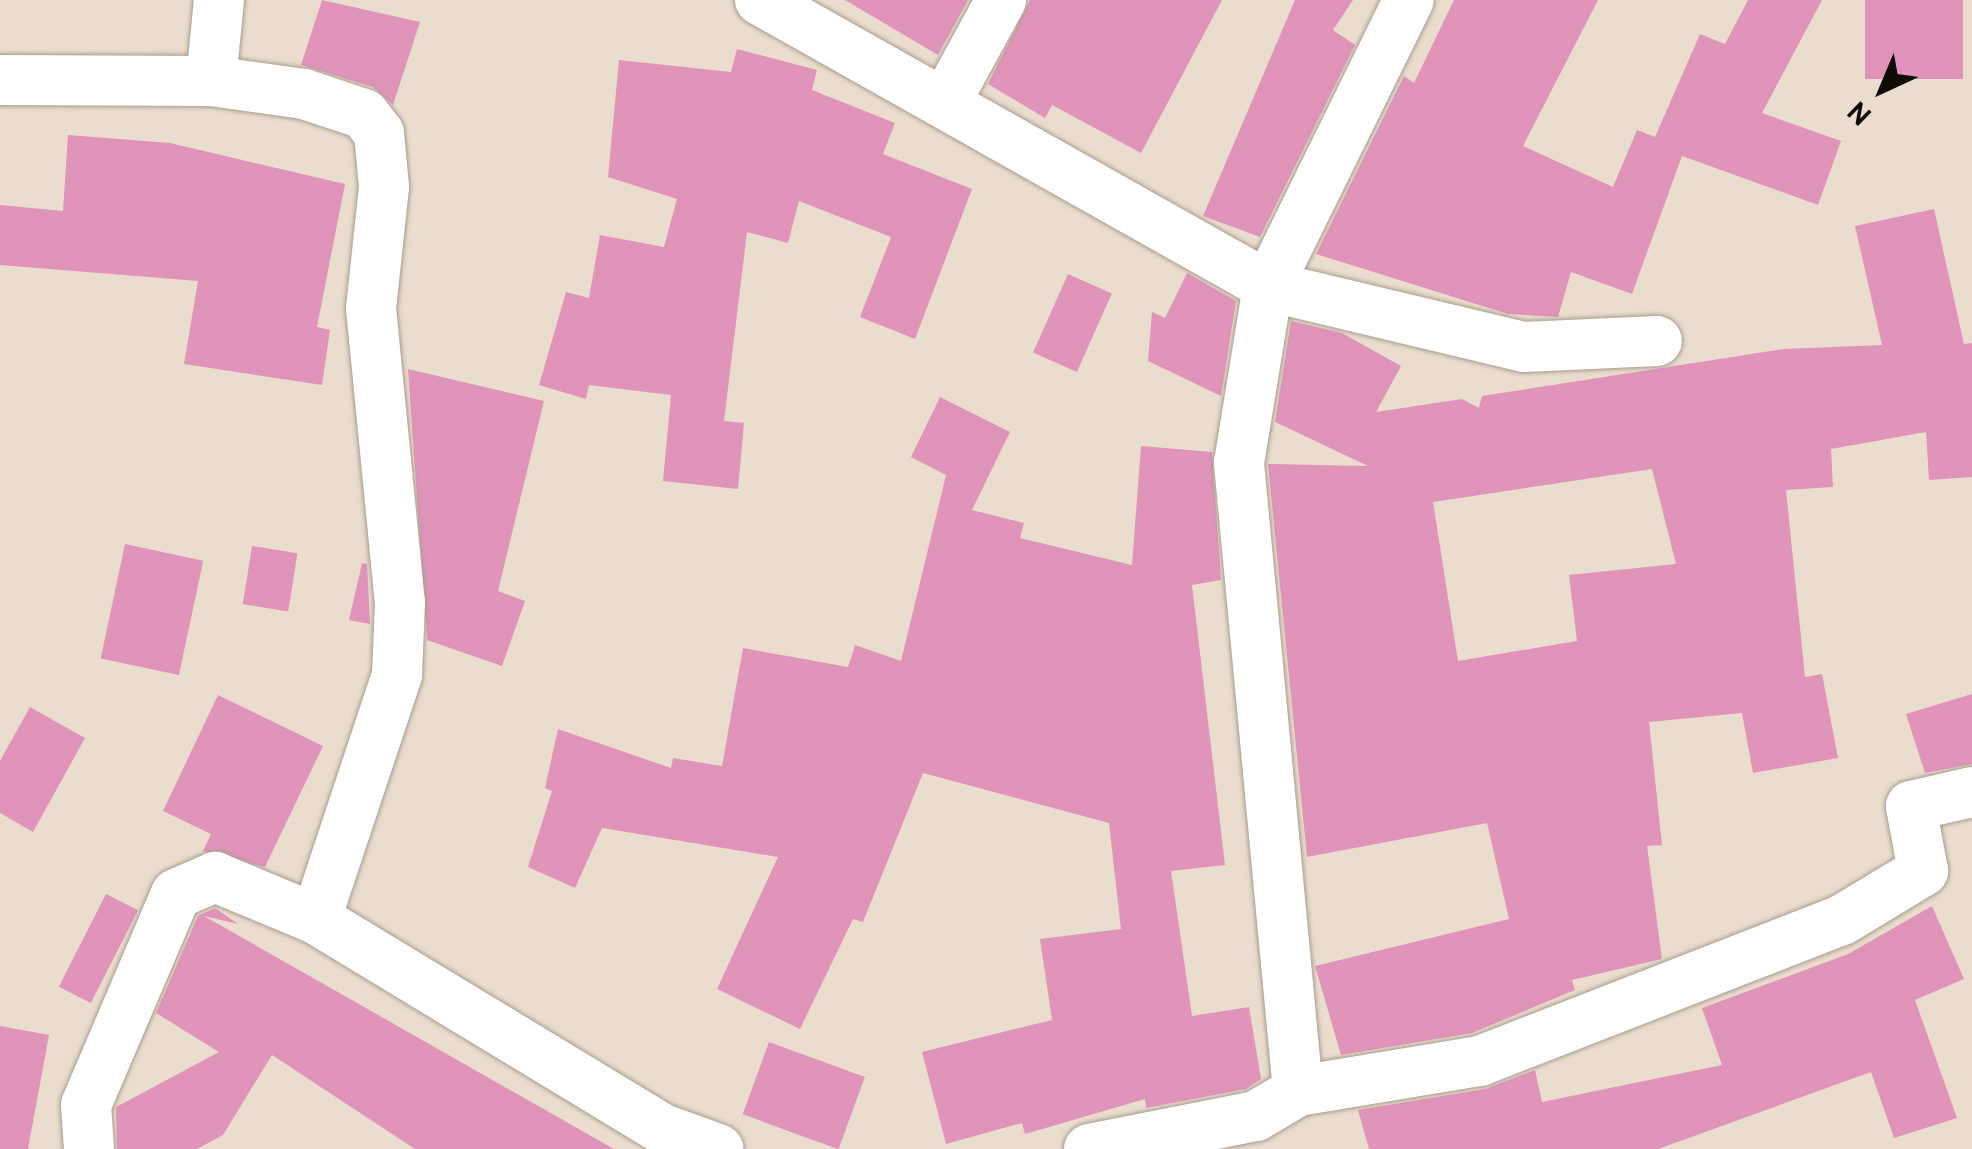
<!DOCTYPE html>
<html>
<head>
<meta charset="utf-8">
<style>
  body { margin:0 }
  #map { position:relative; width:1972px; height:1149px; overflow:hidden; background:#eaddcd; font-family:Overpass,sans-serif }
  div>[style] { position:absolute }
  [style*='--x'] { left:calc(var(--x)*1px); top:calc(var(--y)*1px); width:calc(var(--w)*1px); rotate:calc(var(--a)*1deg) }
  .building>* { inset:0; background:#e094ba; transform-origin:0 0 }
  .roads { filter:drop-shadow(0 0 2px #a99c8e) drop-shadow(0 0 2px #a99c8e) }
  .minor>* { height:50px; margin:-25px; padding:0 25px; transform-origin:25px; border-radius:25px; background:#fff }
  span { translate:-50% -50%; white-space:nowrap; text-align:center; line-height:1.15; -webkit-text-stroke:9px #eaddcd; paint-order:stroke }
  .north { position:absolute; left:1832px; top:40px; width:100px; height:100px; -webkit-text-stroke:8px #eaddcd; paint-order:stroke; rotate:224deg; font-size:28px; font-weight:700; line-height:40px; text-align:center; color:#0f0b06 }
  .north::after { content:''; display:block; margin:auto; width:35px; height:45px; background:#0f0b06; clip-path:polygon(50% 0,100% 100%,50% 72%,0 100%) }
</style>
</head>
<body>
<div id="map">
  <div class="building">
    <div style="clip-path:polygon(322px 0,420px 22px,393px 105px,373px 87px,301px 65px)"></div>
    <div style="clip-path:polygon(845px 0,968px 0,938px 55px)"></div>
    <div style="clip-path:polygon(1030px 0,1222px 0,1141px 153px,1052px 105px,1045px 118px,988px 84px)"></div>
    <div style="clip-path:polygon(1295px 0,1353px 0,1333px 30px,1355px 45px,1260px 237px,1203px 216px)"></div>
    <div style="clip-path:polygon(1454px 0,1598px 0,1523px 146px,1613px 187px,1637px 130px,1655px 137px,1700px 34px,1725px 44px,1748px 0,1822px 0,1762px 113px,1841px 141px,1818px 205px,1682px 156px,1632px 294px,1571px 272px,1558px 317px,1508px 314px,1316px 254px,1404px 76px,1414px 83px)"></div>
    <div style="left:1865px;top:0;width:98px;height:79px"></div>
    <div style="clip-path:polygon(737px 49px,817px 70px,812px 90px,895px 123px,883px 154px,972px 189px,915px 339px,860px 317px,891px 237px,799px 201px,788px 243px,747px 232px,724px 421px,744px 423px,738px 489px,663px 481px,671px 395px,589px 385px,586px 399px,539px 385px,566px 292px,589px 298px,600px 235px,664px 247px,677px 199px,608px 177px,619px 60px,731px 72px)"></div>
    <div style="clip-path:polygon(68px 135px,170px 143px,345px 184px,317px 327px,330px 330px,322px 385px,184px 364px,198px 281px,0 265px,0 205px,63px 211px)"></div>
    <div style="clip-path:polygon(evenodd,1934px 209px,1964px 344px,1972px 343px,1972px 477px,1929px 480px,1926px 432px,1831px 449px,1833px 487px,1786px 490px,1805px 677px,1822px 674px,1838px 758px,1753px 773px,1742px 713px,1649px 722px,1662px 845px,1647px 846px,1662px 959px,1572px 980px,1575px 990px,1472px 1033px,1341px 1055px,1315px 966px,1509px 919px,1487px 823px,1307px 857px,1268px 464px,1368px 466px,1275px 422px,1291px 321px,1342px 333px,1401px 366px,1376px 412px,1462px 399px,1479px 408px,1482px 396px,1783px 349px,1882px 345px,1855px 226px,1934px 209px,1652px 469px,1676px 564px,1569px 575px,1577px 641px,1458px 661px,1433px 502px,1652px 469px)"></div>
    <div style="clip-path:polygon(1187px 273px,1236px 301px,1221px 396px,1148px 361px,1152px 312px,1165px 318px)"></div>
    <div style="left:1068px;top:274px;width:48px;height:86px;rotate:24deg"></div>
    <div style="clip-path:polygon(408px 369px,544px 401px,498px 591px,525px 601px,502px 666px,427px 640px)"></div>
    <div style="clip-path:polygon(940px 397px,1010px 432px,972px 510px,1024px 523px,1020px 538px,1132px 565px,1141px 446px,1212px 452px,1221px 580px,1192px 585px,1225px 865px,1171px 871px,1192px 1016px,1249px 1007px,1261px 1079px,1246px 1089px,1146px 1108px,1145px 1099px,1025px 1134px,1022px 1123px,946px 1144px,922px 1052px,1052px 1020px,1040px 939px,1121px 929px,1109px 823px,923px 773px,863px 922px,853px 919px,800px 1029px,717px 989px,778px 857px,602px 828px,575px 888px,528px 867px,552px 791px,545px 788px,558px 729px,671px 768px,673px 758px,722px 766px,743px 648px,848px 667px,855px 645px,901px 661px,946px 475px,911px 457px)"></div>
    <div style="left:125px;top:544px;width:80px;height:117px;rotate:12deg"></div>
    <div style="left:252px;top:546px;width:46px;height:59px;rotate:9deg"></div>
    <div style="clip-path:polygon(362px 563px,367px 564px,370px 624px,349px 620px)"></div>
    <div style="clip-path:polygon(1972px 694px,1972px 764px,1925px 773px,1906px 714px)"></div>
    <div style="clip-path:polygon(218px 695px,323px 746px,265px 867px,203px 851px,211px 834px,163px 811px)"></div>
    <div style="clip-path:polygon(30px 707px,85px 738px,33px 832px,0 813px,0 761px)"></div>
    <div style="left:106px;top:894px;width:36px;height:104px;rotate:27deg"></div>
    <div style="clip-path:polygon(1932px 906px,1964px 979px,1915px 1000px,1957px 1118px,1894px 1138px,1871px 1072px,1658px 1149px,1369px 1149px,1358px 1110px,1485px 1089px,1535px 1070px,1542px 1102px,1722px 1065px,1702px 1008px,1848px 954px)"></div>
    <div style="clip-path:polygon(215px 908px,238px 924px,204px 916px,614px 1149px,415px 1149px,272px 1055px,223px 1135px,197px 1149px,117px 1149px,116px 1107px,219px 1052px,156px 1013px,198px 916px)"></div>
    <div style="clip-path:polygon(0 1026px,49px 1035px,28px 1149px,0 1149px)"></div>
    <div style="left:769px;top:1042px;width:102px;height:77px;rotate:20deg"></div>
  </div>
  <div class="roads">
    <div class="minor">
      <div style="--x:760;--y:0;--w:583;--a:29.38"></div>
      <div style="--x:1268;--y:286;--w:263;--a:13.4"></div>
      <div style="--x:1524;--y:347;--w:133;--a:-2.6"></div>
      <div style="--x:0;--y:80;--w:211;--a:0.3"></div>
      <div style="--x:211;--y:81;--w:94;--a:8"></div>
      <div style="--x:304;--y:94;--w:63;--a:18.4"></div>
      <div style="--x:364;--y:114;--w:24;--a:52"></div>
      <div style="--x:379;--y:133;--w:54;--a:84.7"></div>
      <div style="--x:384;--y:187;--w:122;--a:96.1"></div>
      <div style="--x:371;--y:308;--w:296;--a:84.4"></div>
      <div style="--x:400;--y:603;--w:72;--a:92.4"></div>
      <div style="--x:397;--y:675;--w:257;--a:108.4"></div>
      <div style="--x:211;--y:81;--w:81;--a:-84.4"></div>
      <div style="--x:946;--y:101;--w:115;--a:-61.4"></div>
      <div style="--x:1298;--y:1091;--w:184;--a:-9.4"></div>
      <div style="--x:1480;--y:1061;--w:388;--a:-21.3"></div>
      <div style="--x:1842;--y:920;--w:95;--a:-31.2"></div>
      <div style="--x:1923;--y:871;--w:66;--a:-100.5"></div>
      <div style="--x:1911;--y:806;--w:63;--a:-12.9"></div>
      <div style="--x:89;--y:1149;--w:44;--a:-93.9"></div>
      <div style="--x:86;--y:1105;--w:229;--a:-66.9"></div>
      <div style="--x:176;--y:894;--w:43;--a:-23.6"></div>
      <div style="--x:215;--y:877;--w:109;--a:22.6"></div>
      <div style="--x:316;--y:919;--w:406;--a:31.2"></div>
      <div style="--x:663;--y:1129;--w:59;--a:20"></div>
      <div style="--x:1089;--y:1149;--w:170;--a:-11.2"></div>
      <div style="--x:1256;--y:1116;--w:49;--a:-30.8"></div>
      <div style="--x:1298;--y:1091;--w:631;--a:-95.37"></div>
      <div style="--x:1239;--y:463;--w:179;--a:-80.7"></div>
      <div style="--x:1268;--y:286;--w:319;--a:-63.8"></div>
    </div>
  </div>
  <div class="north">N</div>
</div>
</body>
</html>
